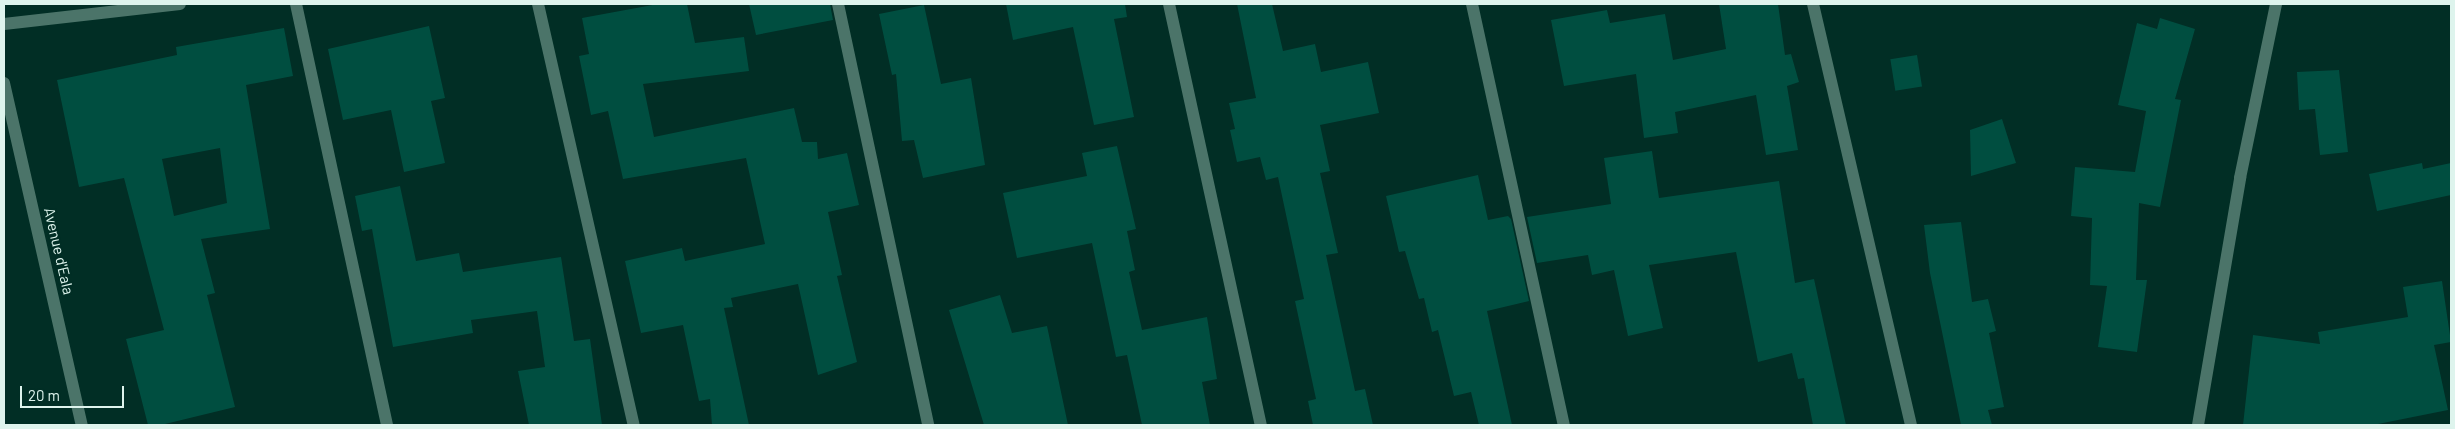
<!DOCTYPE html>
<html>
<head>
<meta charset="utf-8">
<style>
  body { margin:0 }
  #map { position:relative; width:2455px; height:429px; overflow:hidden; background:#012e25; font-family:Barlow,sans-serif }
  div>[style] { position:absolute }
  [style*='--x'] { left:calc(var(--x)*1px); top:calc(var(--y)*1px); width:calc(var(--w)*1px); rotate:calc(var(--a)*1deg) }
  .building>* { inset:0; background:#004e40; transform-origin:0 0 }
  .minor>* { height:12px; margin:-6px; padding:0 6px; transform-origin:6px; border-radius:6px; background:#4b7469 }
  .tertiary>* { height:12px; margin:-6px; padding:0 6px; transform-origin:6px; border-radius:6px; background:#4b7469 }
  span { translate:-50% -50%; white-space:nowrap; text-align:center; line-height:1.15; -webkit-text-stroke:4px #012e25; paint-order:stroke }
  .street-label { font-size:15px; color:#def4ed }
  .frame { position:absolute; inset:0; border:5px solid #def4ed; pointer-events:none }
  .scale { position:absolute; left:20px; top:386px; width:104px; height:22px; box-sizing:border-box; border:2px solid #def4ed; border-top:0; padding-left:6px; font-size:15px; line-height:18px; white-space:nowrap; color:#def4ed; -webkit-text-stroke:4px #012e25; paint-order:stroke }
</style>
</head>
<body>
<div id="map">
  <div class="building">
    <div style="clip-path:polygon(658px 4px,687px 4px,695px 43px,744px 37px,749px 71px,643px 84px,654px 137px,794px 108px,802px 142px,817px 142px,818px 159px,847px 153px,859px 205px,828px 212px,842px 275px,837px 276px,857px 362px,818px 375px,798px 284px,731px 298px,733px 307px,724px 308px,749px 425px,712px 425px,710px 399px,699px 401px,683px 325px,641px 333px,625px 261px,682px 248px,685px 261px,765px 244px,746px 158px,623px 179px,608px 111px,591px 115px,579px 56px,589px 54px,582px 18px)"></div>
    <div style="clip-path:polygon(749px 4px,830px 4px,833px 20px,756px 35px)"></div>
    <div style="clip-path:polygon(1006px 4px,1125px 4px,1127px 17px,1114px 19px,1134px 117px,1094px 125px,1073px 27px,1013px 40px)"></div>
    <div style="clip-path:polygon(1237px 4px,1272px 4px,1283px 51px,1315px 44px,1321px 72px,1368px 62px,1379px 113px,1320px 125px,1330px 171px,1320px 173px,1338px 253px,1326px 255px,1355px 391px,1365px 389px,1373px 425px,1313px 425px,1308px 401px,1316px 399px,1295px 301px,1304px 299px,1278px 177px,1266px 180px,1260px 157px,1237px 162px,1230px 130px,1235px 129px,1229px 103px,1256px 98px)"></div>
    <div style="clip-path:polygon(1719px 4px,1778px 4px,1785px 55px,1791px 54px,1799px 82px,1787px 86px,1798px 150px,1766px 155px,1756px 95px,1675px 112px,1678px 133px,1644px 138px,1636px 74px,1564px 86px,1551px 20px,1607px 10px,1610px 23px,1665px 14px,1673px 60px,1726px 49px)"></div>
    <div style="clip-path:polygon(924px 5px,941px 84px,971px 78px,985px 165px,923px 178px,914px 140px,902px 141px,896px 74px,892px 75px,879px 14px)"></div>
    <div style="clip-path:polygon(2160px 18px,2195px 29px,2175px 99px,2181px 100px,2160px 207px,2139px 203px,2136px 280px,2147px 280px,2137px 352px,2098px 347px,2107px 286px,2090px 285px,2092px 218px,2071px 216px,2075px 167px,2135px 172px,2146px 111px,2118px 105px,2137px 23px,2157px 29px)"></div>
    <div style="clip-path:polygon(429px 26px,445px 98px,431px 101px,445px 163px,404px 172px,391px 110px,343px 120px,328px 49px)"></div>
    <div style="clip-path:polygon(evenodd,284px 28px,293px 76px,246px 85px,270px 229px,201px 239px,215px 293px,207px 295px,235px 407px,161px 425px,148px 425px,126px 339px,164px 330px,124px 178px,79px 187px,57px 80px,177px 55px,176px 47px,284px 28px,220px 148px,227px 203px,174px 216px,162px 159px,220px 148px)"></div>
    <div style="left:1917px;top:55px;width:32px;height:27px;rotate:81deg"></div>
    <div style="clip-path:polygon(2339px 70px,2348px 152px,2320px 155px,2315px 109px,2299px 110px,2297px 72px)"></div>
    <div style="clip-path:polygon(2002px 119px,2016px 163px,1971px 176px,1970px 130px)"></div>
    <div style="clip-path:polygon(1117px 146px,1136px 229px,1127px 231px,1135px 270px,1129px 272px,1142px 330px,1207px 317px,1217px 379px,1202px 382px,1210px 425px,1142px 425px,1127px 355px,1116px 357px,1092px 243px,1017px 258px,1003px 193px,1087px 176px,1082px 153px)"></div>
    <div style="clip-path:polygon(1652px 151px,1659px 198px,1779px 181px,1795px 283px,1814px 279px,1846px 425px,1813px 425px,1804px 378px,1798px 379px,1792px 353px,1758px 362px,1736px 252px,1649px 265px,1663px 328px,1628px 336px,1614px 270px,1592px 275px,1588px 255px,1537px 263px,1527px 217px,1611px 204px,1604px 158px)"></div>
    <div style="clip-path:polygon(2422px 163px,2423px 169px,2451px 163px,2451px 195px,2377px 211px,2369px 174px)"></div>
    <div style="clip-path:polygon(1478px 175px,1488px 220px,1508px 216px,1511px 219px,1529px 301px,1487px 311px,1512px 425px,1479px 425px,1471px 392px,1454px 396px,1438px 330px,1432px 332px,1424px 298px,1419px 299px,1405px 251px,1399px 252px,1386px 196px)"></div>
    <div style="clip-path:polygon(400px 186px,416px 261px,459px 253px,463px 272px,561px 257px,574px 341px,590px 339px,602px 425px,529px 425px,518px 371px,545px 367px,537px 311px,471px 320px,473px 333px,393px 347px,372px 229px,362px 231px,355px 196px)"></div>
    <div style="clip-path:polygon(1961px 222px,1972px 302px,1988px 299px,1996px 331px,1989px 333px,2004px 407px,1988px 410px,1992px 425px,1961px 425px,1930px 273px,1924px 225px)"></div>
    <div style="clip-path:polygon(2442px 281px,2451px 342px,2434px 345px,2448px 410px,2373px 425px,2243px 425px,2253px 335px,2320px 344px,2318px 332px,2408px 317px,2403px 287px)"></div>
    <div style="clip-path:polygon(1000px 295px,1012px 333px,1047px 326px,1068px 425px,984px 425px,949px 310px)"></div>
  </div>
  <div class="minor">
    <div style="--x:296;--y:4;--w:431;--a:77.8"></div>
    <div style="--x:538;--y:4;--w:432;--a:77.2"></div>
    <div style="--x:838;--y:4;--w:431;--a:77.9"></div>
    <div style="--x:1169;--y:4;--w:431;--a:77.7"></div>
    <div style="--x:1472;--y:4;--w:431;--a:77.7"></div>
    <div style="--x:1813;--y:4;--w:432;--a:76.9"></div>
    <div style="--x:4;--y:24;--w:177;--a:-6.5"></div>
    <div style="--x:2198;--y:425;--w:251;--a:-80.3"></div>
    <div style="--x:2240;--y:178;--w:178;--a:-78.3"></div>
  </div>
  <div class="tertiary">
    <div style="--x:4;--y:83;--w:351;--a:77.2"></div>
  </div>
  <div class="street-label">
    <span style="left:59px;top:251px;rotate:77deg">Avenue d'Eala</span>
  </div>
  <div class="frame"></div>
  <div class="scale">20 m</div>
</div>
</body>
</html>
